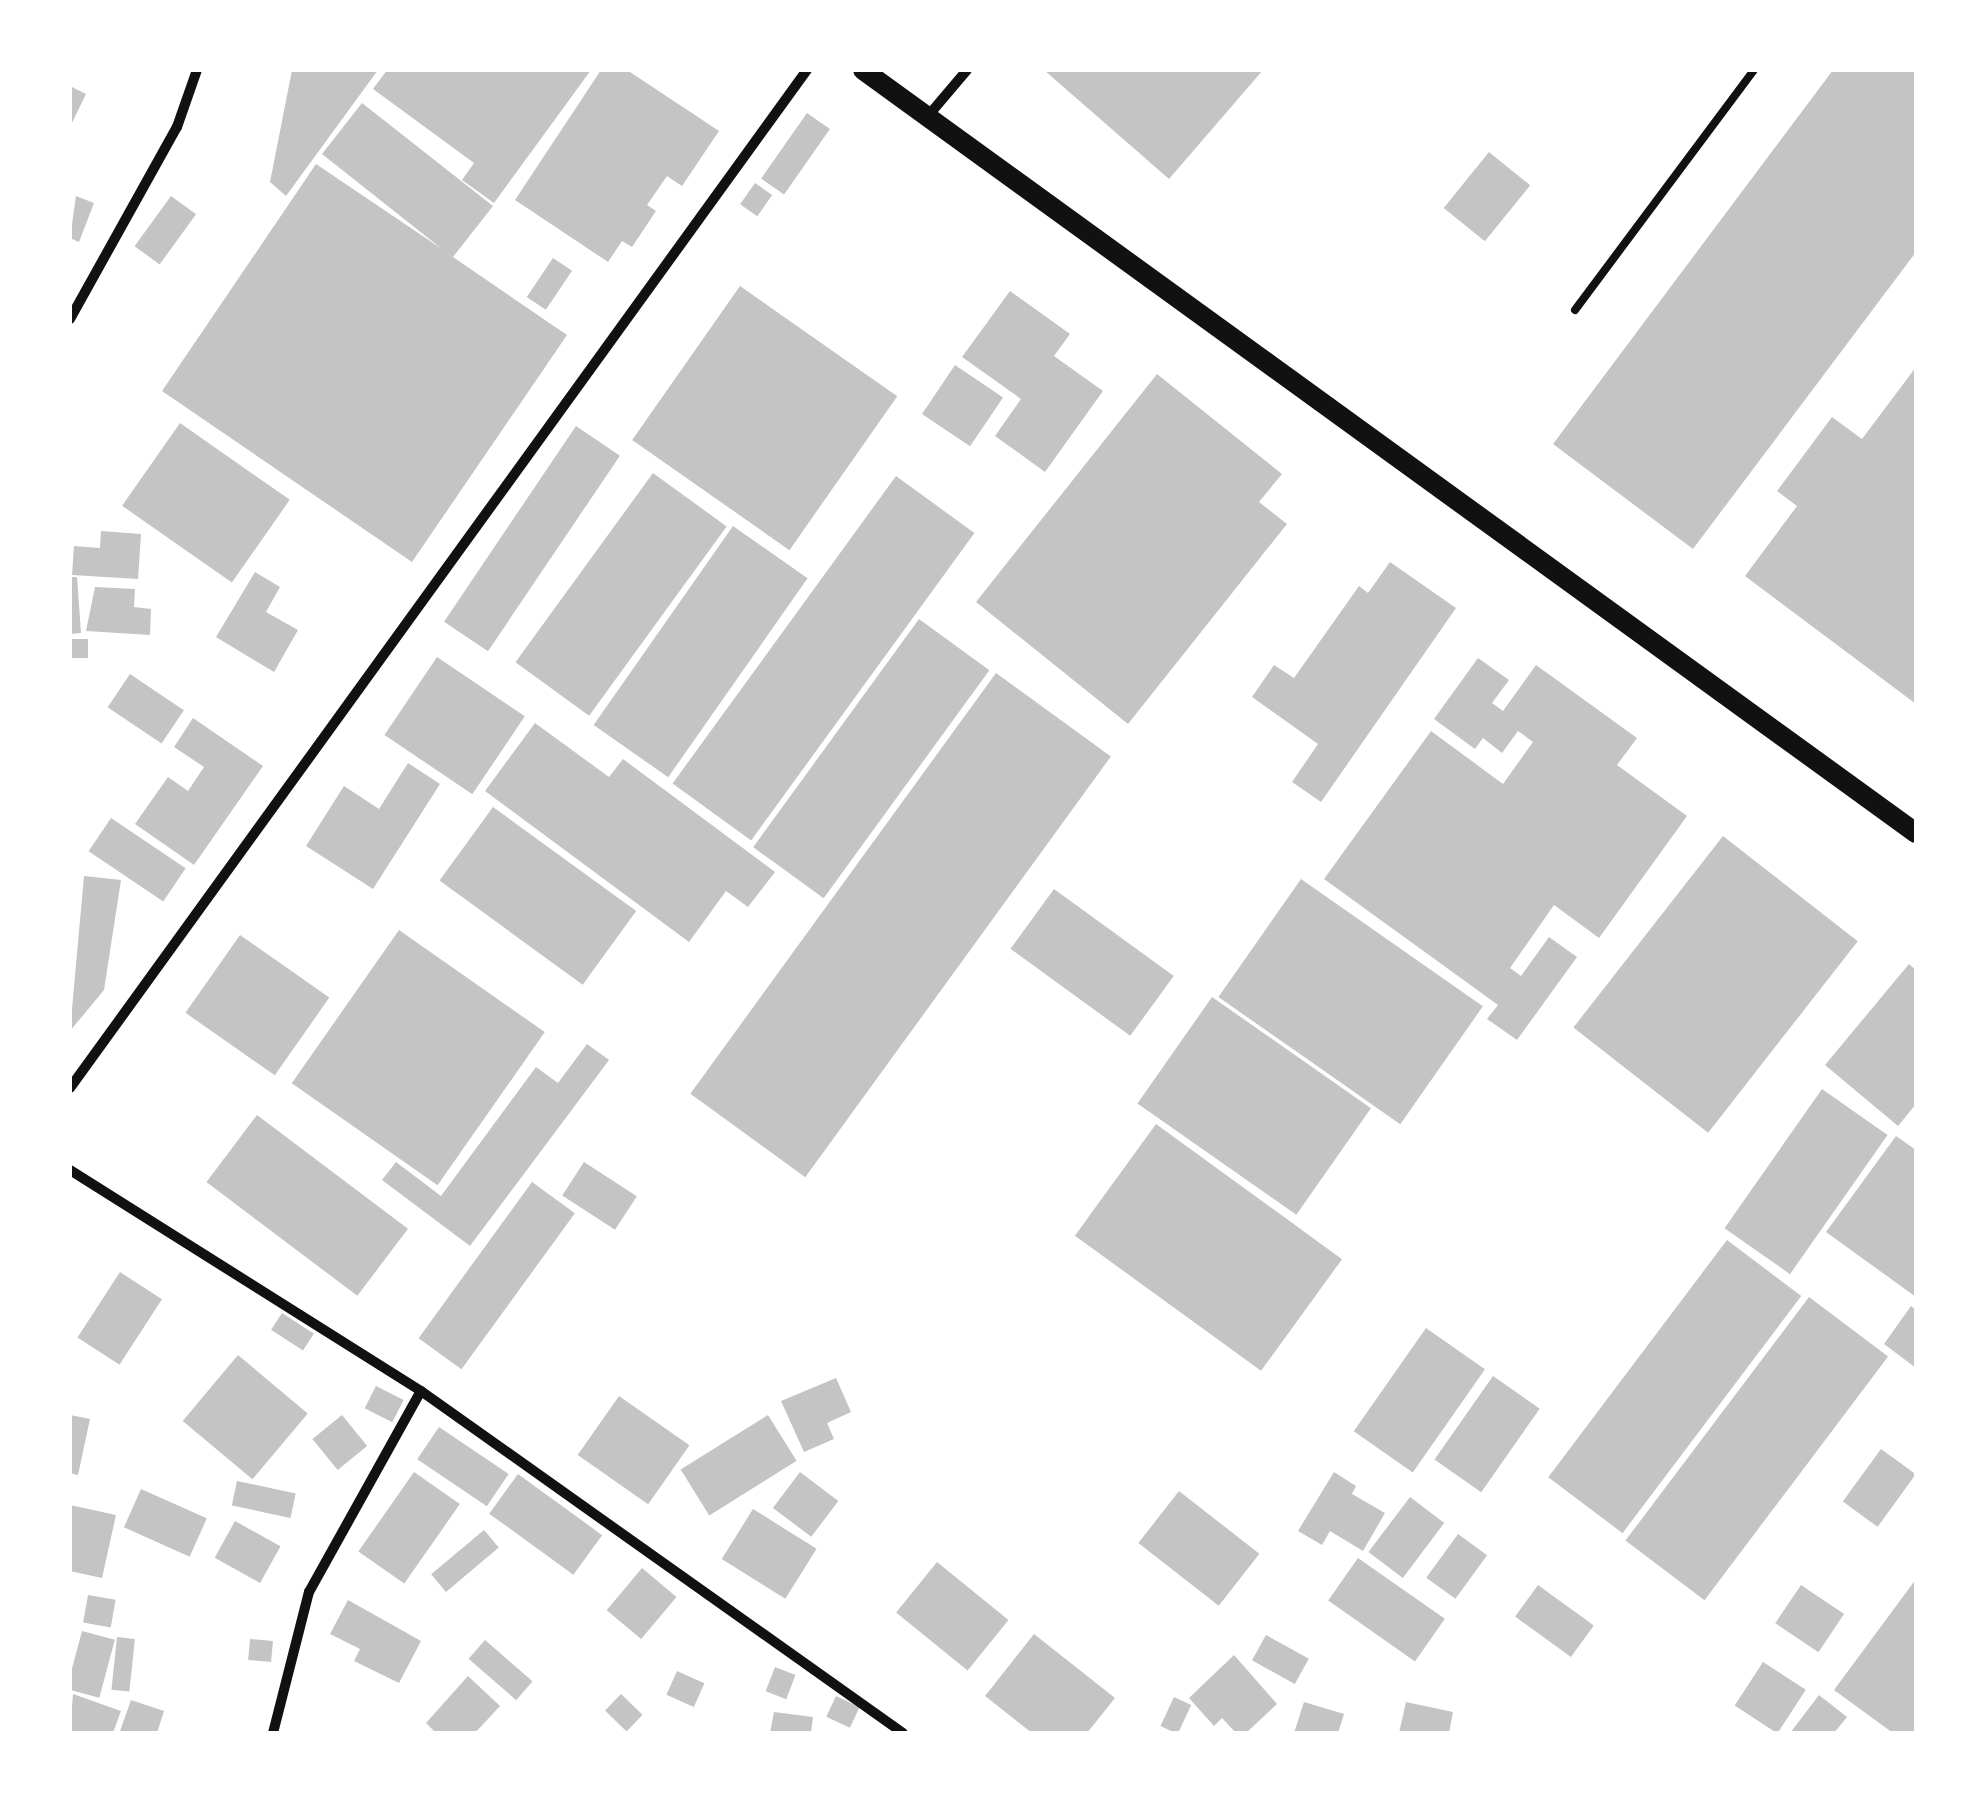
<!DOCTYPE html>
<html>
<head>
<meta charset="utf-8">
<style>
  body { margin:0 }
  #map { position:relative; width:1986px; height:1803px; overflow:hidden; background:#fff; font-family:Mulish,sans-serif }
  div>[style] { position:absolute }
  [style*='--x'] { left:calc(var(--x)*1px); top:calc(var(--y)*1px); width:calc(var(--w)*1px); rotate:calc(var(--a)*1deg) }
  .building>* { inset:0; background:#c4c4c4; transform-origin:0 0 }
  .service>* { height:8px; margin:-4px; padding:0 4px; transform-origin:4px; border-radius:4px; background:#111 }
  .minor>* { height:10px; margin:-5px; padding:0 5px; transform-origin:5px; border-radius:5px; background:#111 }
  .secondary>* { height:20px; margin:-10px; padding:0 10px; transform-origin:10px; border-radius:10px; background:#111 }
  span { translate:-50% -50%; white-space:nowrap; text-align:center; line-height:1.15; -webkit-text-stroke:8px #fff; paint-order:stroke }
  .frame { position:absolute; inset:0; border:72px solid #fff; pointer-events:none }
</style>
</head>
<body>
<div id="map">
  <div class="building">
    <div style="clip-path:polygon(292px 70px,378px 70px,286px 196px,270px 182px)"></div>
    <div style="clip-path:polygon(387px 70px,591px 70px,494px 203px,462px 180px,474px 163px,373px 89px)"></div>
    <div style="clip-path:polygon(601px 70px,627px 70px,719px 131px,682px 186px,667px 176px,647px 205px,656px 211px,632px 247px,622px 241px,608px 262px,515px 200px)"></div>
    <div style="clip-path:polygon(1044px 70px,1263px 70px,1169px 179px)"></div>
    <div style="clip-path:polygon(1833px 70px,1916px 70px,1916px 252px,1693px 549px,1553px 444px)"></div>
    <div style="clip-path:polygon(70px 86px,86px 94px,70px 127px)"></div>
    <div style="clip-path:polygon(362px 103px,493px 206px,453px 257px,567px 335px,412px 562px,162px 391px,316px 164px,442px 249px,322px 154px)"></div>
    <div style="left:807px;top:113px;width:28px;height:80px;rotate:35deg"></div>
    <div style="left:1489px;top:152px;width:53px;height:72px;rotate:39deg"></div>
    <div style="left:755px;top:183px;width:21px;height:26px;rotate:35deg"></div>
    <div style="clip-path:polygon(76px 196px,94px 203px,79px 242px,70px 238px)"></div>
    <div style="left:171px;top:196px;width:31px;height:62px;rotate:36deg"></div>
    <div style="left:553px;top:258px;width:23px;height:47px;rotate:34deg"></div>
    <div style="left:740px;top:286px;width:192px;height:188px;rotate:35deg"></div>
    <div style="clip-path:polygon(1010px 291px,1070px 334px,1054px 356px,1103px 391px,1045px 472px,995px 436px,1021px 399px,962px 357px)"></div>
    <div style="left:955px;top:365px;width:58px;height:59px;rotate:34deg"></div>
    <div style="clip-path:polygon(1916px 367px,1916px 704px,1745px 576px,1797px 506px,1777px 491px,1832px 417px,1862px 439px)"></div>
    <div style="clip-path:polygon(1157px 374px,1282px 474px,1259px 502px,1287px 524px,1128px 724px,976px 602px)"></div>
    <div style="left:180px;top:423px;width:134px;height:101px;rotate:35deg"></div>
    <div style="left:576px;top:426px;width:53px;height:236px;rotate:34deg"></div>
    <div style="left:653px;top:473px;width:91px;height:234px;rotate:36deg"></div>
    <div style="left:896px;top:476px;width:97px;height:380px;rotate:36deg"></div>
    <div style="left:733px;top:526px;width:91px;height:243px;rotate:35deg"></div>
    <div style="clip-path:polygon(101px 531px,141px 534px,138px 579px,72px 575px,74px 546px,100px 548px)"></div>
    <div style="clip-path:polygon(1390px 562px,1456px 608px,1321px 802px,1292px 782px,1318px 744px,1252px 697px,1274px 665px,1294px 678px,1359px 586px,1368px 593px)"></div>
    <div style="clip-path:polygon(255px 572px,280px 587px,266px 612px,298px 630px,274px 672px,216px 637px)"></div>
    <div style="clip-path:polygon(70px 577px,77px 577px,81px 633px,70px 634px)"></div>
    <div style="clip-path:polygon(95px 587px,135px 589px,134px 607px,151px 609px,150px 635px,86px 631px)"></div>
    <div style="left:919px;top:619px;width:87px;height:282px;rotate:36deg"></div>
    <div style="left:70px;top:639px;width:18px;height:19px"></div>
    <div style="left:437px;top:657px;width:106px;height:94px;rotate:34deg"></div>
    <div style="clip-path:polygon(1478px 658px,1509px 680px,1492px 703px,1503px 711px,1536px 665px,1637px 738px,1617px 765px,1687px 816px,1599px 938px,1554px 905px,1510px 968px,1521px 976px,1549px 937px,1577px 957px,1517px 1040px,1487px 1019px,1498px 1005px,1324px 879px,1431px 731px,1503px 784px,1533px 742px,1518px 731px,1502px 753px,1483px 738px,1475px 749px,1434px 719px)"></div>
    <div style="left:996px;top:673px;width:142px;height:520px;rotate:36deg"></div>
    <div style="left:130px;top:674px;width:65px;height:40px;rotate:34deg"></div>
    <div style="clip-path:polygon(193px 718px,263px 766px,194px 865px,135px 824px,168px 777px,188px 791px,204px 767px,174px 747px)"></div>
    <div style="clip-path:polygon(535px 723px,609px 777px,623px 759px,775px 872px,748px 907px,726px 891px,689px 942px,485px 791px)"></div>
    <div style="clip-path:polygon(408px 763px,440px 784px,373px 889px,306px 846px,344px 786px,379px 809px)"></div>
    <div style="left:493px;top:807px;width:177px;height:91px;rotate:36deg"></div>
    <div style="left:111px;top:818px;width:90px;height:40px;rotate:34deg"></div>
    <div style="left:1723px;top:836px;width:171px;height:243px;rotate:38deg"></div>
    <div style="clip-path:polygon(84px 876px,121px 880px,104px 990px,70px 1031px)"></div>
    <div style="left:1301px;top:879px;width:222px;height:144px;rotate:35deg"></div>
    <div style="left:1054px;top:889px;width:148px;height:74px;rotate:36deg"></div>
    <div style="left:399px;top:930px;width:178px;height:187px;rotate:35deg"></div>
    <div style="left:240px;top:935px;width:109px;height:95px;rotate:35deg"></div>
    <div style="clip-path:polygon(1909px 964px,1916px 970px,1916px 1104px,1898px 1126px,1825px 1065px)"></div>
    <div style="left:1212px;top:997px;width:194px;height:130px;rotate:35deg"></div>
    <div style="clip-path:polygon(587px 1044px,609px 1060px,470px 1246px,382px 1180px,396px 1162px,441px 1196px,536px 1067px,558px 1083px)"></div>
    <div style="left:1822px;top:1089px;width:80px;height:170px;rotate:35deg"></div>
    <div style="left:257px;top:1115px;width:189px;height:84px;rotate:37deg"></div>
    <div style="left:1156px;top:1124px;width:230px;height:138px;rotate:36deg"></div>
    <div style="clip-path:polygon(1896px 1136px,1916px 1150px,1916px 1297px,1826px 1232px)"></div>
    <div style="left:584px;top:1162px;width:63px;height:40px;rotate:33deg"></div>
    <div style="left:532px;top:1182px;width:53px;height:193px;rotate:36deg"></div>
    <div style="left:1727px;top:1240px;width:93px;height:297px;rotate:37deg"></div>
    <div style="left:120px;top:1272px;width:50px;height:78px;rotate:33deg"></div>
    <div style="left:1809px;top:1297px;width:99px;height:305px;rotate:37deg"></div>
    <div style="clip-path:polygon(1911px 1306px,1916px 1310px,1916px 1368px,1884px 1344px)"></div>
    <div style="left:282px;top:1313px;width:38px;height:20px;rotate:33deg"></div>
    <div style="left:1426px;top:1328px;width:72px;height:126px;rotate:35deg"></div>
    <div style="left:238px;top:1355px;width:91px;height:86px;rotate:40deg"></div>
    <div style="left:1493px;top:1376px;width:57px;height:102px;rotate:35deg"></div>
    <div style="clip-path:polygon(836px 1378px,851px 1412px,827px 1423px,834px 1439px,804px 1452px,781px 1401px)"></div>
    <div style="left:376px;top:1386px;width:31px;height:25px;rotate:27deg"></div>
    <div style="left:619px;top:1396px;width:86px;height:72px;rotate:35deg"></div>
    <div style="clip-path:polygon(70px 1415px,90px 1419px,78px 1475px,70px 1473px)"></div>
    <div style="left:342px;top:1415px;width:40px;height:38px;rotate:51deg"></div>
    <div style="left:768px;top:1415px;width:54px;height:103px;rotate:58deg"></div>
    <div style="left:439px;top:1427px;width:84px;height:39px;rotate:34deg"></div>
    <div style="left:1881px;top:1449px;width:43px;height:65px;rotate:36deg"></div>
    <div style="left:414px;top:1472px;width:56px;height:97px;rotate:35deg"></div>
    <div style="left:800px;top:1472px;width:48px;height:45px;rotate:37deg"></div>
    <div style="clip-path:polygon(1334px 1472px,1356px 1486px,1352px 1494px,1385px 1513px,1363px 1551px,1330px 1531px,1322px 1545px,1298px 1531px)"></div>
    <div style="left:518px;top:1474px;width:104px;height:49px;rotate:36deg"></div>
    <div style="left:237px;top:1481px;width:60px;height:25px;rotate:12deg"></div>
    <div style="left:141px;top:1489px;width:72px;height:42px;rotate:24deg"></div>
    <div style="left:1179px;top:1491px;width:102px;height:66px;rotate:38deg"></div>
    <div style="left:1410px;top:1497px;width:43px;height:69px;rotate:37deg"></div>
    <div style="clip-path:polygon(70px 1505px,116px 1515px,102px 1578px,70px 1571px)"></div>
    <div style="left:753px;top:1509px;width:75px;height:59px;rotate:32deg"></div>
    <div style="left:235px;top:1521px;width:52px;height:42px;rotate:29deg"></div>
    <div style="left:484px;top:1530px;width:23px;height:69px;rotate:50deg"></div>
    <div style="left:1458px;top:1534px;width:36px;height:54px;rotate:36deg"></div>
    <div style="left:1358px;top:1558px;width:106px;height:52px;rotate:35deg"></div>
    <div style="left:937px;top:1562px;width:92px;height:65px;rotate:39deg"></div>
    <div style="left:642px;top:1568px;width:45px;height:55px;rotate:40deg"></div>
    <div style="clip-path:polygon(1916px 1579px,1916px 1733px,1893px 1733px,1834px 1690px)"></div>
    <div style="left:1538px;top:1585px;width:69px;height:39px;rotate:36deg"></div>
    <div style="left:1801px;top:1585px;width:52px;height:46px;rotate:34deg"></div>
    <div style="left:88px;top:1595px;width:28px;height:28px;rotate:10deg"></div>
    <div style="clip-path:polygon(348px 1600px,421px 1641px,399px 1683px,354px 1661px,360px 1649px,330px 1634px)"></div>
    <div style="left:82px;top:1631px;width:34px;height:60px;rotate:15deg"></div>
    <div style="clip-path:polygon(1034px 1634px,1115px 1698px,1087px 1733px,1032px 1733px,985px 1696px)"></div>
    <div style="left:1266px;top:1635px;width:49px;height:29px;rotate:29deg"></div>
    <div style="left:117px;top:1637px;width:18px;height:53px;rotate:6deg"></div>
    <div style="left:250px;top:1639px;width:23px;height:21px;rotate:5deg"></div>
    <div style="left:485px;top:1640px;width:63px;height:25px;rotate:41deg"></div>
    <div style="clip-path:polygon(1234px 1655px,1277px 1704px,1246px 1733px,1236px 1733px,1222px 1718px,1214px 1726px,1189px 1698px)"></div>
    <div style="left:1763px;top:1662px;width:51px;height:52px;rotate:33deg"></div>
    <div style="left:775px;top:1667px;width:22px;height:26px;rotate:21deg"></div>
    <div style="left:677px;top:1671px;width:30px;height:26px;rotate:24deg"></div>
    <div style="clip-path:polygon(468px 1676px,500px 1706px,475px 1733px,436px 1733px,426px 1723px)"></div>
    <div style="clip-path:polygon(73px 1694px,121px 1711px,113px 1733px,70px 1733px)"></div>
    <div style="left:621px;top:1694px;width:30px;height:23px;rotate:44deg"></div>
    <div style="clip-path:polygon(1819px 1695px,1847px 1717px,1834px 1733px,1790px 1733px)"></div>
    <div style="left:836px;top:1696px;width:26px;height:23px;rotate:25deg"></div>
    <div style="left:1174px;top:1697px;width:19px;height:32px;rotate:25deg"></div>
    <div style="clip-path:polygon(131px 1700px,164px 1711px,157px 1733px,120px 1731px)"></div>
    <div style="clip-path:polygon(1304px 1702px,1344px 1714px,1338px 1733px,1294px 1733px)"></div>
    <div style="clip-path:polygon(1406px 1702px,1453px 1712px,1449px 1733px,1399px 1733px)"></div>
    <div style="clip-path:polygon(774px 1712px,813px 1717px,811px 1733px,770px 1733px)"></div>
  </div>
  <div class="service">
    <div style="--x:1575;--y:310;--w:299;--a:-53.3"></div>
  </div>
  <div class="minor">
    <div style="--x:928;--y:116;--w:60;--a:-49.7"></div>
    <div style="--x:70;--y:319;--w:220;--a:-60.9"></div>
    <div style="--x:177;--y:127;--w:60;--a:-70.7"></div>
    <div style="--x:70;--y:1088;--w:1257;--a:-54.1"></div>
    <div style="--x:70;--y:1170;--w:415;--a:32.2"></div>
    <div style="--x:421;--y:1391;--w:591;--a:35.36"></div>
    <div style="--x:273;--y:1733;--w:146;--a:-75.7"></div>
    <div style="--x:309;--y:1592;--w:230;--a:-60.9"></div>
  </div>
  <div class="secondary">
    <div style="--x:863;--y:70;--w:1300;--a:35.93"></div>
  </div>
  <div class="frame"></div>
</div>
</body>
</html>
